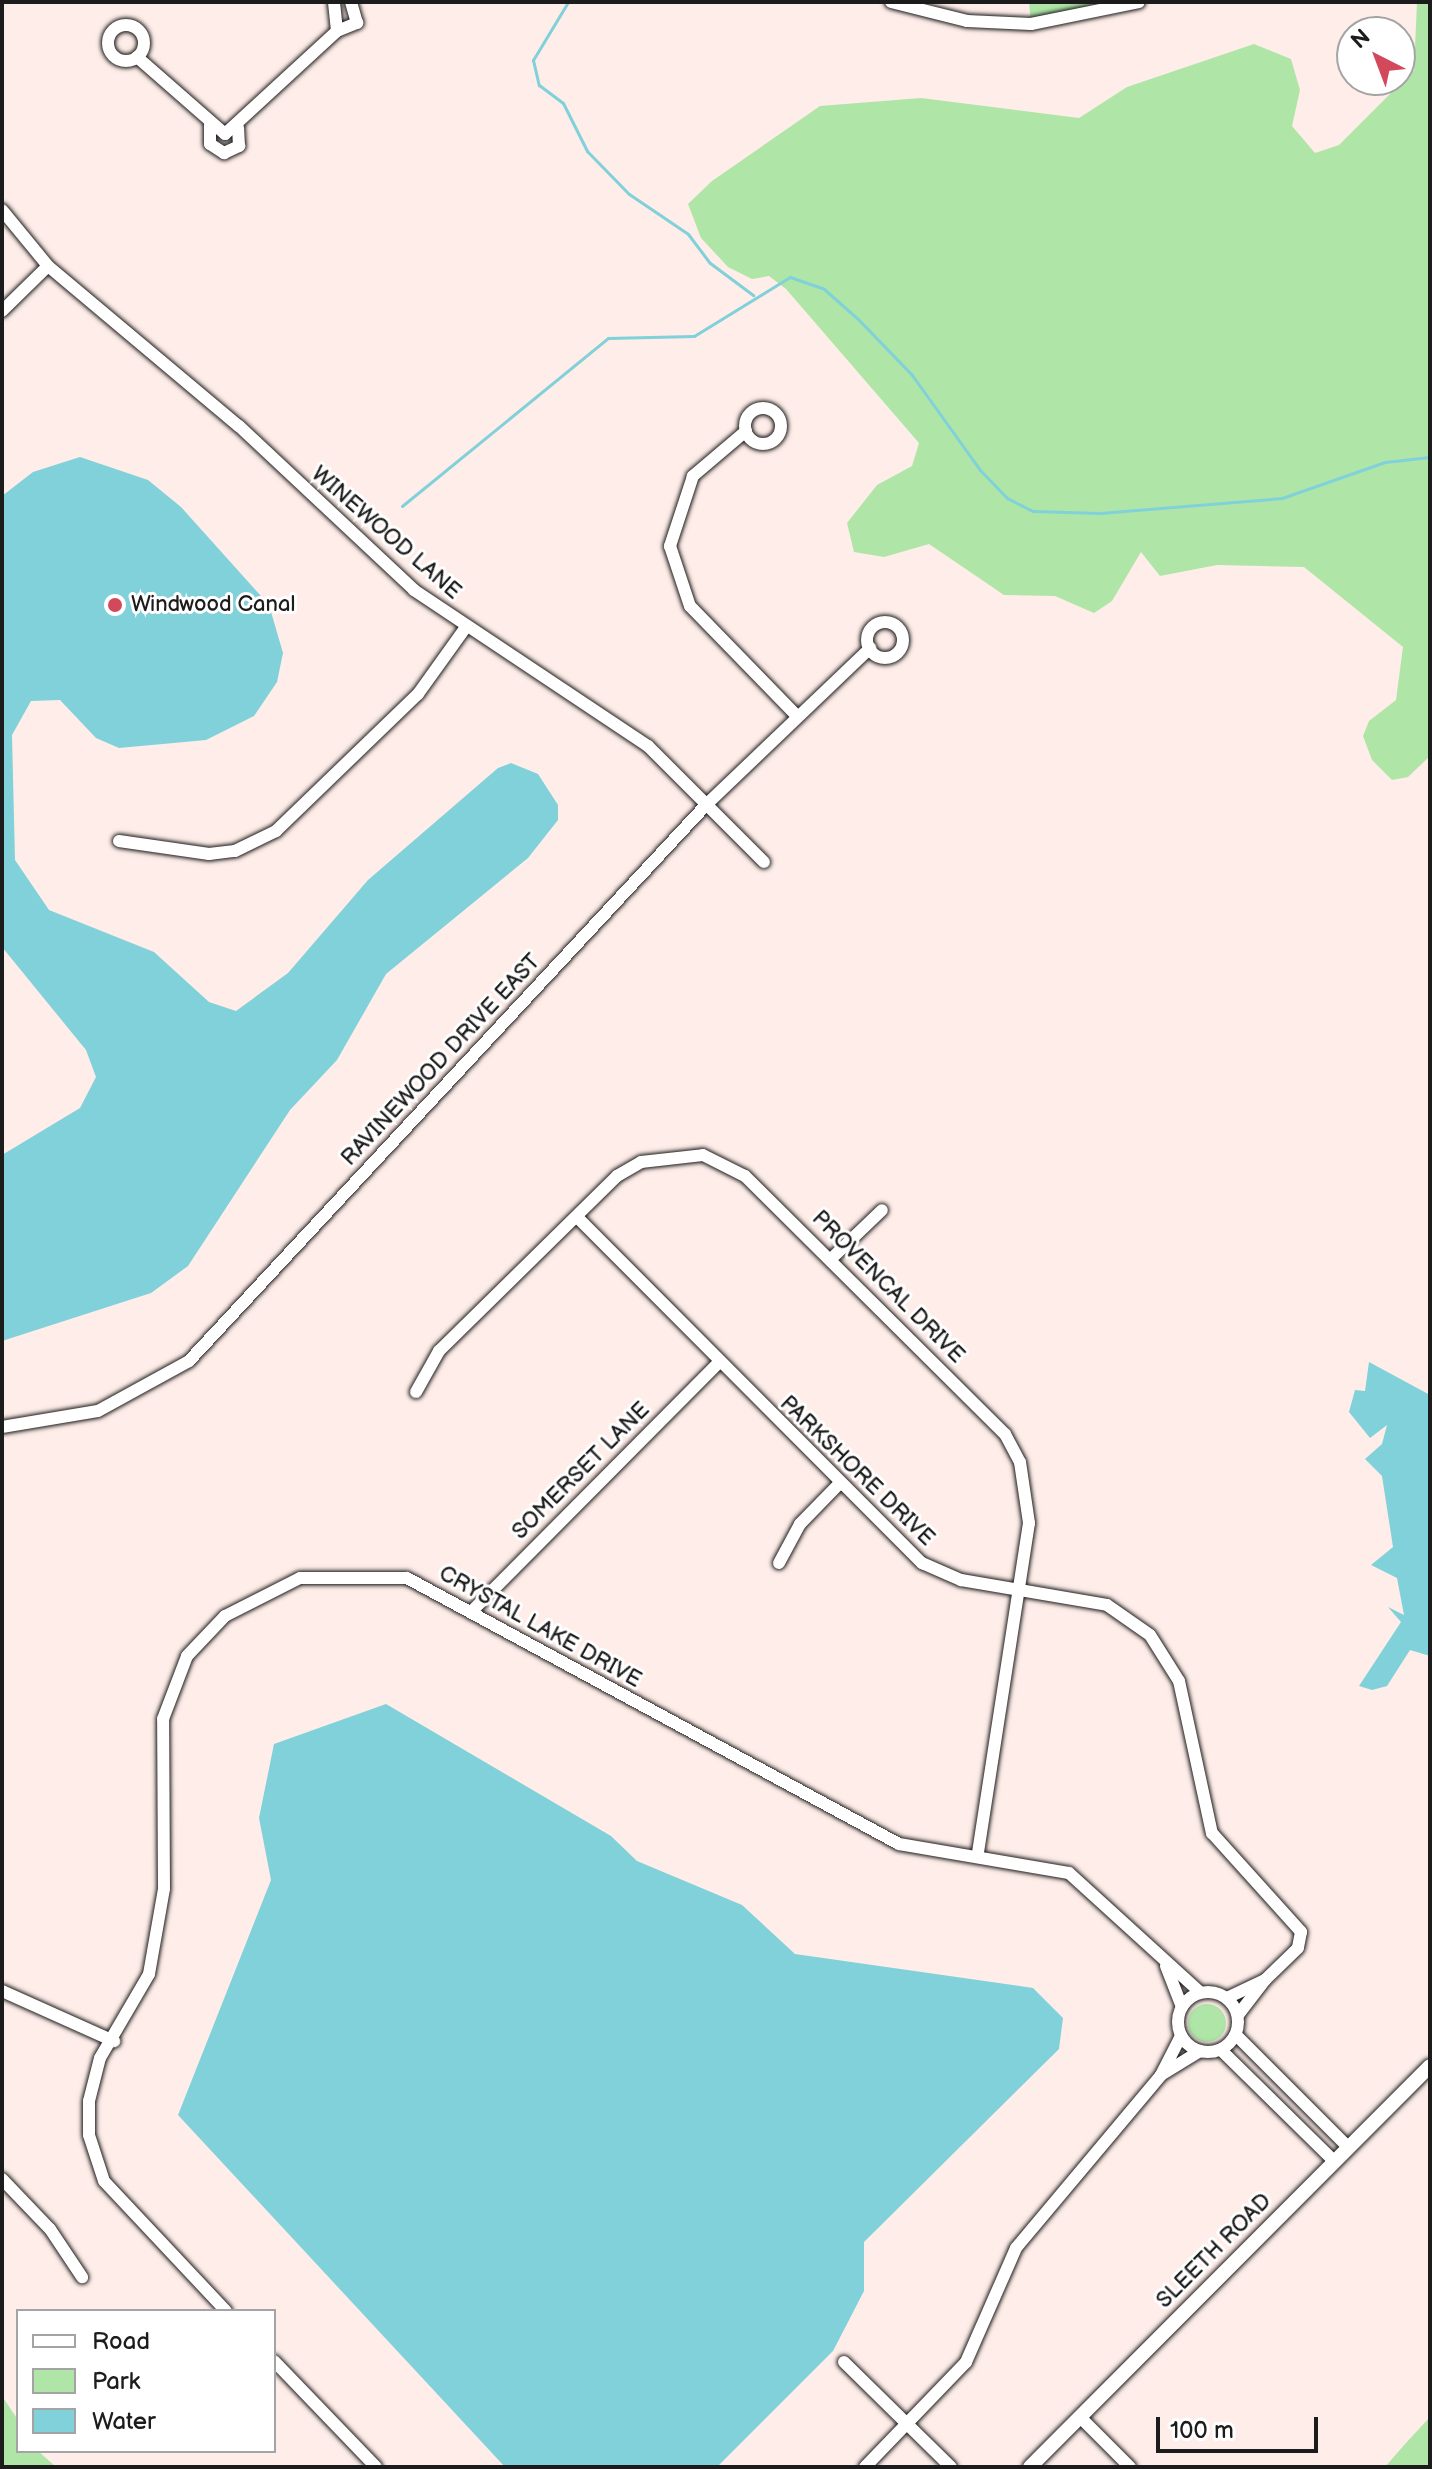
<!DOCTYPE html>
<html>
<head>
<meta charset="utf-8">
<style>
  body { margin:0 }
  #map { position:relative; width:1432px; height:2469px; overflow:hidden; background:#feede8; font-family:"Balsamiq Sans",sans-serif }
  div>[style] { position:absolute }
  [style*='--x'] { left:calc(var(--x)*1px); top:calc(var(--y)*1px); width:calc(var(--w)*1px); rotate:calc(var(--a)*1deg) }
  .green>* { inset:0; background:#afe6a8 }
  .round { border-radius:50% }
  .water>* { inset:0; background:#80d1d9 }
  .stream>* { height:3px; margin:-1.5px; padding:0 1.5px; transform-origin:1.5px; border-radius:1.5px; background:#80d1d9 }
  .roads { filter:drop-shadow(0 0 2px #1c1c1c) drop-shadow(0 0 2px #1c1c1c) }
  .minor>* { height:12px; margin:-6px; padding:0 6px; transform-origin:6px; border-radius:6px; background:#fff }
  .minor>.ring { margin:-6px; padding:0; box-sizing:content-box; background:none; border:12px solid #fff; border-radius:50% }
  .tertiary>* { height:14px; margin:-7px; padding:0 7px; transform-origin:7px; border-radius:7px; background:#fff }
  .dots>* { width:22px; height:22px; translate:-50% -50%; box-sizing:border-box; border:4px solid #fff; border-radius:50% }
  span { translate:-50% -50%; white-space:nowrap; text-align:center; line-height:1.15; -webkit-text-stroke:6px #fff; paint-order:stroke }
  .street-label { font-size:22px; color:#1c1c1c }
  .poi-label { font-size:22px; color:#1c1c1c }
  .left { translate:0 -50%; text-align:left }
  .frame { position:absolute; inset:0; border:4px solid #1c1c1c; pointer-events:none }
  .legend { position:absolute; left:16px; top:2309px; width:260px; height:144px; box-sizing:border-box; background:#fff; border:2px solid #a4a4a4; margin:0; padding:10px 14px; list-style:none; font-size:24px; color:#1c1c1c }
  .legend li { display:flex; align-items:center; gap:16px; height:40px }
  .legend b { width:40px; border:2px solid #a4a4a4 }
  .north { position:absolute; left:1336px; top:16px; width:80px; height:80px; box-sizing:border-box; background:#fff; border:2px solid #a4a4a4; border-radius:50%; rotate:318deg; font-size:22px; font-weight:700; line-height:32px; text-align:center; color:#1c1c1c }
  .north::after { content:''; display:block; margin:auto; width:28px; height:36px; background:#d1495b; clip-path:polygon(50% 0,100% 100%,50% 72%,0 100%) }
  .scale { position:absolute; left:1156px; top:2417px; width:162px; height:36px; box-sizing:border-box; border:4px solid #1c1c1c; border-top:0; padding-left:10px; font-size:24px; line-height:28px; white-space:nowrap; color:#1c1c1c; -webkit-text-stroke:6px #fff; paint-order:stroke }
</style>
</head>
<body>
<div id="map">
  <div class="green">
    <div style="clip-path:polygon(1029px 2px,1139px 2px,1031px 24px)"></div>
    <div style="clip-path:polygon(1417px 2px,1430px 2px,1430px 756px,1408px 777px,1392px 780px,1372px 760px,1363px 736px,1369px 721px,1396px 700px,1403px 647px,1304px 567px,1217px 565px,1160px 576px,1141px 552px,1112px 601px,1094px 613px,1055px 596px,1004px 595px,929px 544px,884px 557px,854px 552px,847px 523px,877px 485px,912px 466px,919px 443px,786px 289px,769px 276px,752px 279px,728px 267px,701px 238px,688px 204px,712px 181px,820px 106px,921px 98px,1079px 118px,1127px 87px,1254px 44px,1291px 59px,1300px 90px,1292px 126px,1315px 153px,1339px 145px,1414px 70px)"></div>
    <div class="round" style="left:1188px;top:2004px;width:38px;height:38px"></div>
    <div style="clip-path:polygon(2px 2396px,18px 2420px,18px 2451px,38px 2451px,56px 2467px,2px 2467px)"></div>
    <div style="clip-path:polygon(1430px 2417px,1430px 2467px,1385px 2467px,1405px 2444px)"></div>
  </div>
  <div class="water">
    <div style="clip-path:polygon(80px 457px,148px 480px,181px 507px,269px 605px,283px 653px,277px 682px,254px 716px,206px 740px,119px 748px,96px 738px,60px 700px,31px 701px,12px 735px,15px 860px,49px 910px,154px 952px,209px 1002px,236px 1011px,288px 973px,368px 880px,498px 768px,511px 763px,538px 774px,558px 805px,558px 820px,528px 858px,386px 974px,337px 1060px,290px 1110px,188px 1266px,151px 1293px,2px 1341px,2px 1155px,80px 1108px,96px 1077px,86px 1050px,2px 947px,2px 496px,33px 472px)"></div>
    <div style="clip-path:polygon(1369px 1362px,1430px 1395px,1430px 1656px,1410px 1650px,1387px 1686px,1372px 1690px,1359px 1686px,1401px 1622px,1388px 1607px,1404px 1615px,1397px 1578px,1371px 1565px,1393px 1547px,1382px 1476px,1365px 1459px,1382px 1444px,1387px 1425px,1370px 1438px,1349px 1412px,1355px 1390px,1365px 1391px)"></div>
    <div style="clip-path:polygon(386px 1704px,611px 1836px,637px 1861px,742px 1905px,795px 1954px,1033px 1988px,1063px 2018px,1059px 2049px,864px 2242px,864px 2291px,833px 2351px,717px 2467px,505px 2467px,178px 2115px,271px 1880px,259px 1818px,274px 1744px)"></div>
  </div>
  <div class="stream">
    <div style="--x:568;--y:2;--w:68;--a:121.1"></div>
    <div style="--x:533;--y:60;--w:26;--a:77"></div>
    <div style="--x:539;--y:85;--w:30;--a:37"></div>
    <div style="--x:563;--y:103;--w:54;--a:63.4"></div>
    <div style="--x:587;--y:151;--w:60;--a:45.7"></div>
    <div style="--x:629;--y:194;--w:71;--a:34.1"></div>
    <div style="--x:688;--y:234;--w:36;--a:53"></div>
    <div style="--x:710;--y:263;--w:54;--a:36.7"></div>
    <div style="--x:402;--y:506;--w:266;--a:-39.2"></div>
    <div style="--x:608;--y:338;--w:86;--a:-1.3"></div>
    <div style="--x:694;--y:336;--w:113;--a:-31.6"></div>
    <div style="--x:790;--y:277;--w:36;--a:19"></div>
    <div style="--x:824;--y:289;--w:45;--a:41.4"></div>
    <div style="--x:858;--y:319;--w:78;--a:46"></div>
    <div style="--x:912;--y:375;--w:117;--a:54.4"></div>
    <div style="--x:980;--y:470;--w:39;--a:46"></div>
    <div style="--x:1007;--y:498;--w:29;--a:27"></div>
    <div style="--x:1033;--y:511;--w:67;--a:1.7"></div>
    <div style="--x:1100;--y:513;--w:183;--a:-4.7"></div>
    <div style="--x:1282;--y:498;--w:109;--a:-19.3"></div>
    <div style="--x:1385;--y:462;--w:45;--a:-6.3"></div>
  </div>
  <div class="roads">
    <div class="minor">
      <div style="--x:891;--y:2;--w:78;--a:14"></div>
      <div style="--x:967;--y:21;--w:64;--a:2.7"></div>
      <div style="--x:1031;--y:24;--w:110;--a:-11.5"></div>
      <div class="ring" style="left:108px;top:25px;width:24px;height:24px"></div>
      <div style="--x:337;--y:31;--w:22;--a:-22"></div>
      <div style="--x:357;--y:23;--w:22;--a:-106"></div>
      <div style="--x:137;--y:57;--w:117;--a:41.2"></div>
      <div style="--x:225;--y:134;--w:152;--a:-42.6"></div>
      <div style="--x:337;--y:31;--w:29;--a:-96"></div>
      <div style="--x:210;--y:123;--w:21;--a:90"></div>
      <div style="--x:210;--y:144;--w:17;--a:33"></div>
      <div style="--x:224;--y:153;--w:17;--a:-25"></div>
      <div style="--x:239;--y:146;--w:18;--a:-93"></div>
      <div style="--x:2;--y:210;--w:72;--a:50.6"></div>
      <div style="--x:48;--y:266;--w:249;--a:40"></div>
      <div style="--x:239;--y:426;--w:240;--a:43.1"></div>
      <div style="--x:414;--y:590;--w:281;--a:33.7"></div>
      <div style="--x:648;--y:746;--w:164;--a:45"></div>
      <div style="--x:2;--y:311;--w:64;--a:-44.4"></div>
      <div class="ring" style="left:745px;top:408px;width:24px;height:24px"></div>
      <div style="--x:746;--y:431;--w:70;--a:139.7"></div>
      <div style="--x:693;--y:476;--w:74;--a:108.2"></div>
      <div style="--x:670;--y:546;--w:63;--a:71.6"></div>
      <div style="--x:690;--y:606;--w:152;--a:45.8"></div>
      <div class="ring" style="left:867px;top:622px;width:24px;height:24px"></div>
      <div style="--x:119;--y:841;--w:91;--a:8.2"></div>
      <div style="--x:209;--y:854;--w:26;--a:-7"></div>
      <div style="--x:235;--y:851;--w:46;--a:-26"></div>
      <div style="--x:276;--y:831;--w:197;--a:-44"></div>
      <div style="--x:418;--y:694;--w:82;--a:-54.4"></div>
      <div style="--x:577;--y:1217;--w:489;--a:45.1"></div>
      <div style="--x:922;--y:1563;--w:43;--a:23.6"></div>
      <div style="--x:961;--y:1580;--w:148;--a:9.7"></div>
      <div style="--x:1107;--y:1605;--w:52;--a:34.9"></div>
      <div style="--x:1150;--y:1635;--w:54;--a:57.8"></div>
      <div style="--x:1179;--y:1681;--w:156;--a:77.8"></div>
      <div style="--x:1212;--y:1833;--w:133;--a:48"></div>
      <div style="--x:1301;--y:1932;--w:16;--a:101"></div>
      <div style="--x:1298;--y:1948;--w:46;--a:135.9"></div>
      <div style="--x:1265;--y:1980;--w:42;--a:154.7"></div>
      <div style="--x:832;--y:1258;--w:69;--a:-43.8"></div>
      <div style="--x:416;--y:1392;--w:47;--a:-60.7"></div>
      <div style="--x:439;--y:1351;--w:250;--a:-44.5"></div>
      <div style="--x:617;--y:1176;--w:28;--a:-30"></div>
      <div style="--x:641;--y:1162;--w:62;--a:-6.4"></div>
      <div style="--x:703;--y:1155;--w:47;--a:26.6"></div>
      <div style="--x:745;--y:1176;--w:366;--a:44.8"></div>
      <div style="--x:1005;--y:1434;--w:32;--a:62"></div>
      <div style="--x:1020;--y:1462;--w:62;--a:81.6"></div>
      <div style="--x:1029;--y:1523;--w:333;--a:98.8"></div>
      <div style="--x:2;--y:1427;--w:97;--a:-9.5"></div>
      <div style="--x:98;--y:1411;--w:104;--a:-28.8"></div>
      <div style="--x:189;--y:1361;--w:761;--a:-47.08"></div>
      <div style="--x:707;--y:804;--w:226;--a:-43.7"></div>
      <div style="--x:779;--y:1563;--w:44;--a:-61.7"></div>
      <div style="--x:800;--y:1524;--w:56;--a:-45.7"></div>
      <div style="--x:474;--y:1609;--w:346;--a:-45.2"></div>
      <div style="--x:1166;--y:1966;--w:44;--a:68.7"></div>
      <div style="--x:2;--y:1991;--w:123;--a:24.1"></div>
      <div class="ring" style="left:1178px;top:1992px;width:48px;height:48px"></div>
      <div style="--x:1238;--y:2015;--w:44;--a:-52.4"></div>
      <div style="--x:1236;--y:2035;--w:158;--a:45"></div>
      <div style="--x:1221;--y:2050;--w:158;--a:44.5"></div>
      <div style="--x:1161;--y:2075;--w:46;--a:-31.6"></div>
      <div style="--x:2;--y:2179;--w:69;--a:46.2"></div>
      <div style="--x:50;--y:2229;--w:58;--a:56.3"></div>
      <div style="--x:226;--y:2311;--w:178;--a:-133.2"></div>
      <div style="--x:104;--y:2181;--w:48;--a:-108.1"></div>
      <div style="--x:89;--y:2135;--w:34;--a:-90"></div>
      <div style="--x:89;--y:2101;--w:44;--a:-75.7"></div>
      <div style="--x:100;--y:2058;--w:97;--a:-59.7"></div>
      <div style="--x:149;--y:1974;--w:86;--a:-80"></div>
      <div style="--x:164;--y:1889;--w:170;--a:-90.3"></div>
      <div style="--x:163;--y:1719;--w:67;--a:-69.1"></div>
      <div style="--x:187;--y:1656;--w:55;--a:-46.5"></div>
      <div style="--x:225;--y:1616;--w:84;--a:-26.9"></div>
      <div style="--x:300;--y:1578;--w:107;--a:0"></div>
      <div style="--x:407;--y:1578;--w:559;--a:28.4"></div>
      <div style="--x:899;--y:1844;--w:172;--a:9.7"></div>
      <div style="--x:1069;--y:1873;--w:177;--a:42.3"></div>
      <div style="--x:274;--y:2361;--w:147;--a:46.1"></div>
      <div style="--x:844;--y:2362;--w:150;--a:44.5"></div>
      <div style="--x:1080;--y:2417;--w:71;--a:45"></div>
      <div style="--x:865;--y:2467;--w:146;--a:-46.1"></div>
      <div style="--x:966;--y:2362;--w:124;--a:-66.3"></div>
      <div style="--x:1016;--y:2248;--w:226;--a:-50"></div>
      <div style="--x:1161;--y:2075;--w:44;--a:-62.9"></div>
    </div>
    <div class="tertiary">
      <div style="--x:1030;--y:2467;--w:566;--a:-45.07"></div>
    </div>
  </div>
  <div class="dots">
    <div style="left:115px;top:605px;background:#d1495b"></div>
  </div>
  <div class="street-label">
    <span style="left:386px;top:533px;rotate:41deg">WINEWOOD LANE</span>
    <span style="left:441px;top:1060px;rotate:-47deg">RAVINEWOOD DRIVE EAST</span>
    <span style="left:888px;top:1287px;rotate:45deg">PROVENCAL DRIVE</span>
    <span style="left:581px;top:1471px;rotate:-45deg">SOMERSET LANE</span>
    <span style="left:857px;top:1471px;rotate:44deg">PARKSHORE DRIVE</span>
    <span style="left:540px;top:1627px;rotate:29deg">CRYSTAL LAKE DRIVE</span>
    <span style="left:1214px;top:2251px;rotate:-45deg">SLEETH ROAD</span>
  </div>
  <div class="poi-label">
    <span class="left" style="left:131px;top:605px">Windwood Canal</span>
  </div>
  <div class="frame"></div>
  <ul class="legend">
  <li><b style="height:10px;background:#fff"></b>Road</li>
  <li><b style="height:22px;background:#afe6a8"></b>Park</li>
  <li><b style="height:22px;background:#80d1d9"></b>Water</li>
  </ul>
  <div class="north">N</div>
  <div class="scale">100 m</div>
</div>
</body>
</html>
